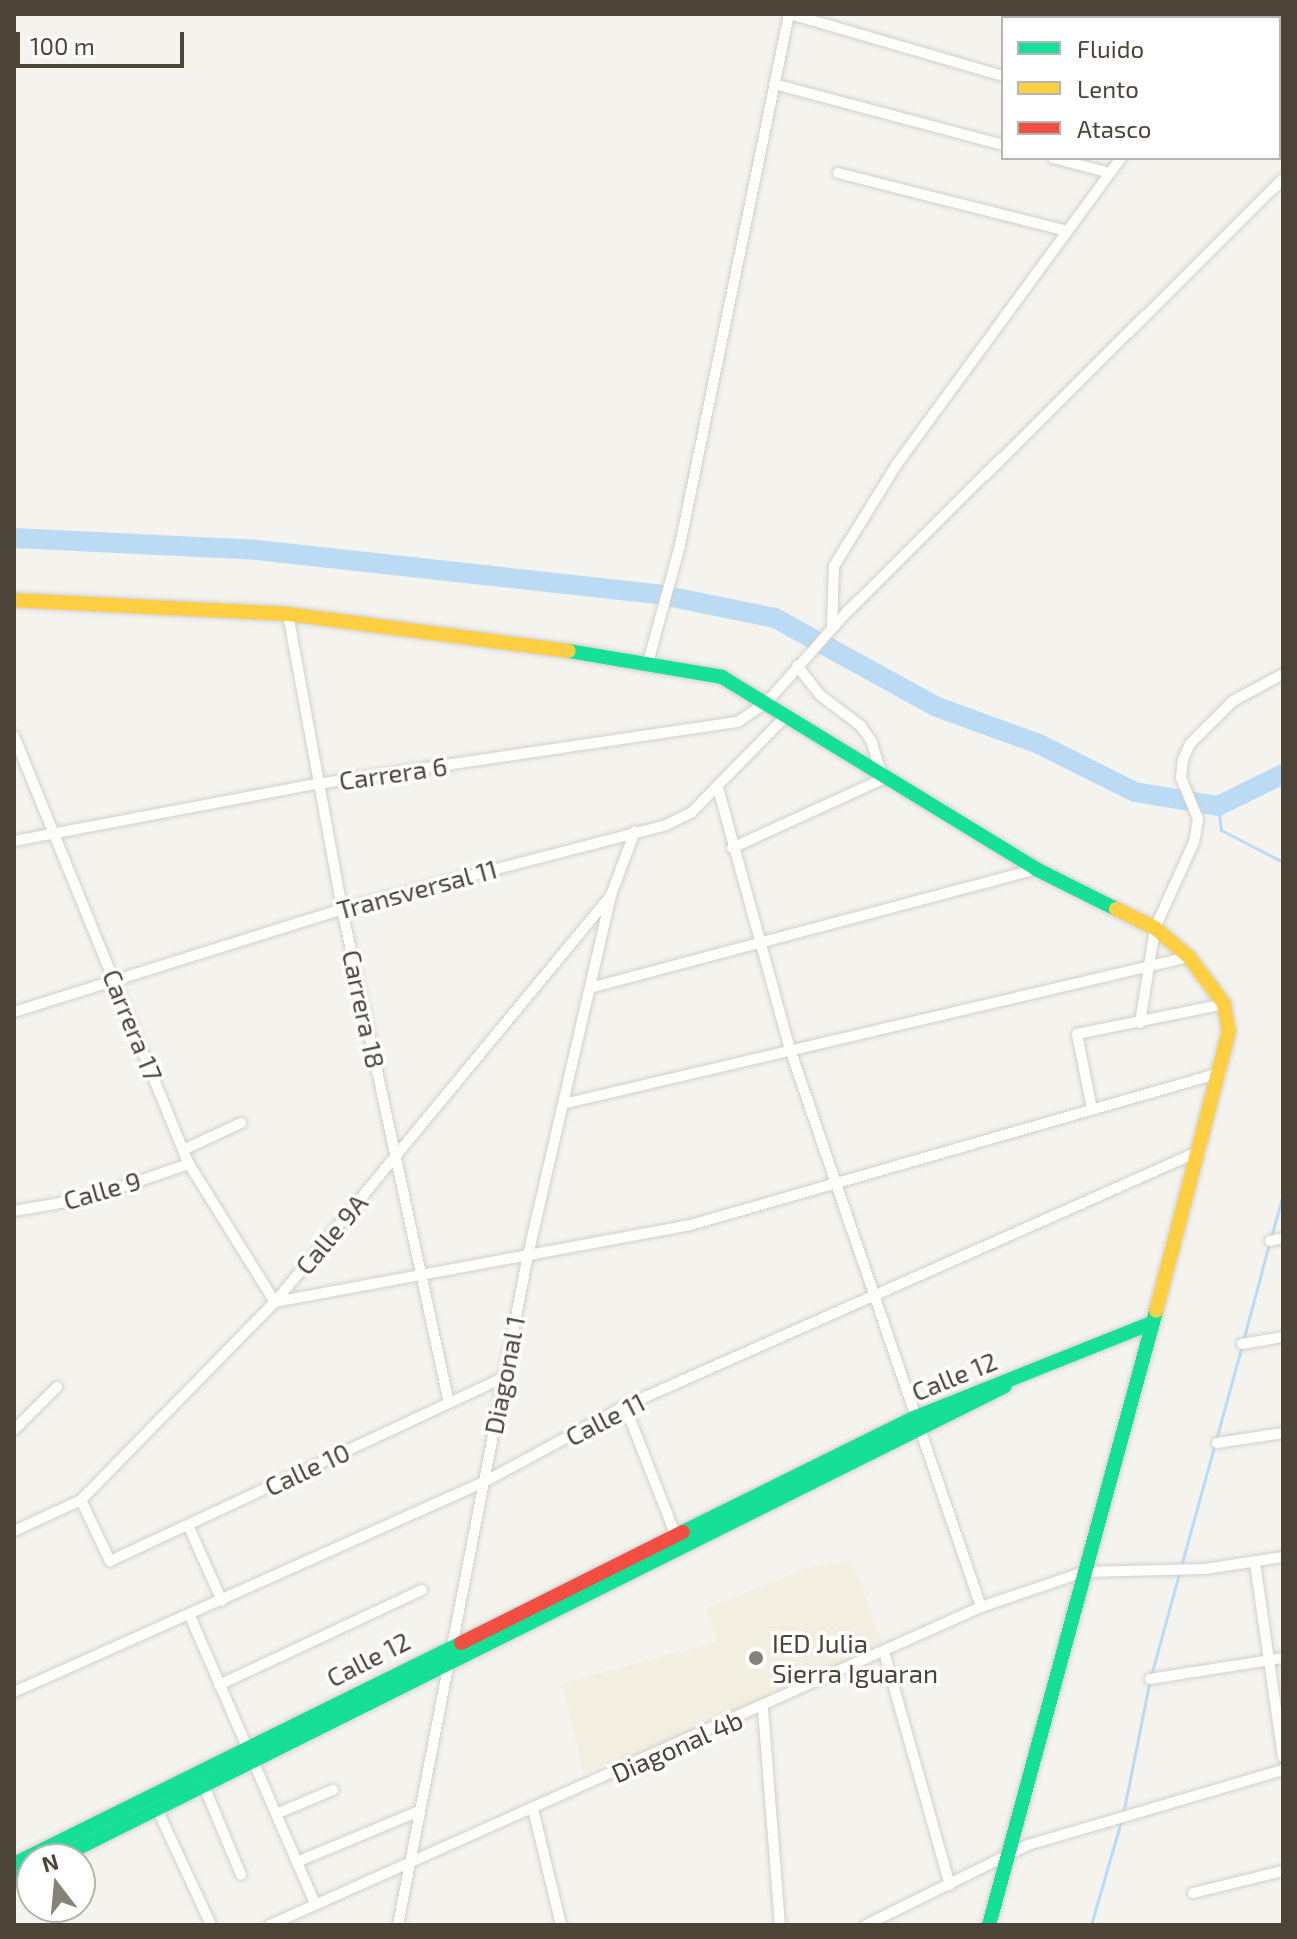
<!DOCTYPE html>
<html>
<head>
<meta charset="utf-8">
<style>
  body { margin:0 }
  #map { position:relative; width:1297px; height:1939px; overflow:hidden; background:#f4f3ee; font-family:"Exo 2",sans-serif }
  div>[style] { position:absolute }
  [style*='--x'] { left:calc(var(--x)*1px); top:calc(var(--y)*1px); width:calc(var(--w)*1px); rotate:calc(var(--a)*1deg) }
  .education>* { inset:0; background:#f2eee0 }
  .stream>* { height:3px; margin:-1.5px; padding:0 1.5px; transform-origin:1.5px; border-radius:1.5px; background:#bbdbf5 }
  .river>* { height:20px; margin:-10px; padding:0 10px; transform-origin:10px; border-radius:10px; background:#bbdbf5 }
  .roads { filter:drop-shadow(0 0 2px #d2d0cb) drop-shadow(0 0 2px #d2d0cb) }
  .street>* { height:10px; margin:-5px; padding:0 5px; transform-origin:5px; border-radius:5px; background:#fdfdfc }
  .fast>* { height:14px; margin:-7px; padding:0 7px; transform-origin:7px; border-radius:7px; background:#16e098 }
  .slow>* { height:14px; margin:-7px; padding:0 7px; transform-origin:7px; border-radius:7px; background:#ffcf43 }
  .jam>* { height:14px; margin:-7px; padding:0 7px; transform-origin:7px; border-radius:7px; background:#f24e42 }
  .dots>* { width:22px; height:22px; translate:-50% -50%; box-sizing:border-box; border:4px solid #fff; border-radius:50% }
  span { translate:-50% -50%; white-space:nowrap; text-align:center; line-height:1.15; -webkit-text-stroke:7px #fff; paint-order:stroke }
  .street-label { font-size:26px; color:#4c4537 }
  .poi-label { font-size:26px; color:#4c4537 }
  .left { translate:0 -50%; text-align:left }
  .frame { position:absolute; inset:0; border:16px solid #4c4537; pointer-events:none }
  .legend { position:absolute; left:1001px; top:16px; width:280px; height:144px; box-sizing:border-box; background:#fff; border:2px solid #b7b5af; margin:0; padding:10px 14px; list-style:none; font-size:24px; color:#4c4537 }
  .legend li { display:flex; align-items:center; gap:16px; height:40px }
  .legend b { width:40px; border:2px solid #b7b5af }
  .north { position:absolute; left:16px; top:1843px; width:80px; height:80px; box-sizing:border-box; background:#fff; border:2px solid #b7b5af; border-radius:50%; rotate:344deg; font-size:22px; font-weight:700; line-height:32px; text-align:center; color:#4c4537 }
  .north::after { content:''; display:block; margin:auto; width:28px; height:36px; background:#878277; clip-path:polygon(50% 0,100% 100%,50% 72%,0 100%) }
  .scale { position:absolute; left:16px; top:32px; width:168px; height:36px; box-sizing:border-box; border:4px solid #4c4537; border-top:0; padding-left:10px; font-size:24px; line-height:28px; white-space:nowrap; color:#4c4537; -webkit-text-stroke:6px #fff; paint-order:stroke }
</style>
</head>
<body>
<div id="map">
  <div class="education">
    <div style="clip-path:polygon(851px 1560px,883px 1643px,702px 1732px,583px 1772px,563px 1683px,717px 1642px,706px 1609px,806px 1568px)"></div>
  </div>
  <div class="stream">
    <div style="--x:1218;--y:806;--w:24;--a:83"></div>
    <div style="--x:1221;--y:830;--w:70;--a:27.3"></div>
    <div style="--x:1271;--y:1237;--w:45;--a:-74.4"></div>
    <div style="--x:1243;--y:1341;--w:100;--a:-75"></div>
    <div style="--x:1123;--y:1814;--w:138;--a:-78.7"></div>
    <div style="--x:1150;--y:1679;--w:343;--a:-74.6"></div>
    <div style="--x:1091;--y:1925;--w:108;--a:-73.9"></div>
  </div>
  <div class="river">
    <div style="--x:14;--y:538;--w:243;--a:2.8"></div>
    <div style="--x:257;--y:550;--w:402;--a:6.3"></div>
    <div style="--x:657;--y:594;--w:120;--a:11.5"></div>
    <div style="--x:775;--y:618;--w:185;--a:28.8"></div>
    <div style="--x:937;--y:707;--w:109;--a:19.9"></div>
    <div style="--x:1039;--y:744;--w:107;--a:26.6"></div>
    <div style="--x:1135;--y:792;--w:84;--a:9.6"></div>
    <div style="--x:1218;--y:806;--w:72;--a:-26.2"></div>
  </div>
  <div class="roads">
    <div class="street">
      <div style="--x:790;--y:14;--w:222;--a:16.2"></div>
      <div style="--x:1048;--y:14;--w:15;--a:16"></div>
      <div style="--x:1229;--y:18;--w:5;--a:-53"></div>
      <div style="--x:774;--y:84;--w:237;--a:14.9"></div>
      <div style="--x:1053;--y:158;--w:59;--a:14.7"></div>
      <div style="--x:838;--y:173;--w:232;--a:14.2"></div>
      <div style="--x:288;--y:614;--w:300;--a:79.6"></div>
      <div style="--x:342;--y:909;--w:505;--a:77.78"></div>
      <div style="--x:832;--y:627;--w:61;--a:-88.1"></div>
      <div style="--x:834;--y:566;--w:120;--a:-58.3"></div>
      <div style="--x:897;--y:464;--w:379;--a:-53.8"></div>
      <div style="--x:647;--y:666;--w:125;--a:-74.7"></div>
      <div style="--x:680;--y:545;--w:542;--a:-78.4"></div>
      <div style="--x:14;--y:736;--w:462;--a:67.8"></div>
      <div style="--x:189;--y:1164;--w:163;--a:58.1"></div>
      <div style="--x:275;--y:1302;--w:419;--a:-10.5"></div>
      <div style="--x:687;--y:1226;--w:555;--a:-16.02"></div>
      <div style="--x:718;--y:788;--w:271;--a:74.6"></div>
      <div style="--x:790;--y:1049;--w:590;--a:71.1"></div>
      <div style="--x:14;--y:841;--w:308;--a:-10.7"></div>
      <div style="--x:317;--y:784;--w:426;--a:-8.4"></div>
      <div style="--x:738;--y:722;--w:35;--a:-35"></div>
      <div style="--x:767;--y:702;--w:120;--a:-48.4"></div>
      <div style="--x:847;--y:612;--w:614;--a:-44.8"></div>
      <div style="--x:732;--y:848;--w:166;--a:-24.6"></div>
      <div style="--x:883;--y:779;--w:39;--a:-107"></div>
      <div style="--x:872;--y:742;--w:19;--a:-125"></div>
      <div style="--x:861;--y:726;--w:51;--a:-142.9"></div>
      <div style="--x:820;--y:695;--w:37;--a:-128"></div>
      <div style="--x:590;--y:988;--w:462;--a:-14.9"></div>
      <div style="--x:14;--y:1012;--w:344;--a:-17.4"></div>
      <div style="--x:342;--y:909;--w:335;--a:-14.5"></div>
      <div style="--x:666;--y:825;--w:28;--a:-26"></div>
      <div style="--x:691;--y:813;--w:137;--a:-45.6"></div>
      <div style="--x:1140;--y:1023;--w:96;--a:-81"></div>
      <div style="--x:1155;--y:928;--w:94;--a:-65.6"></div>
      <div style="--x:1194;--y:842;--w:23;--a:-80"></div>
      <div style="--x:1198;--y:819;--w:44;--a:-112.5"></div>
      <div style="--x:1181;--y:778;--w:19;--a:-84"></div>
      <div style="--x:1183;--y:759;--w:17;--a:-65"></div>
      <div style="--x:1190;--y:744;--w:61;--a:-45"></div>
      <div style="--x:1233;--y:701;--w:57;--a:-28.4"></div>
      <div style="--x:563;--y:1104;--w:643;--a:-13.22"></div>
      <div style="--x:1092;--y:1109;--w:76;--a:-101.3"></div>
      <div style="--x:1077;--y:1034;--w:150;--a:-11.5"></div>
      <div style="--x:183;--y:1150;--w:64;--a:-25"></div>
      <div style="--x:14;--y:1211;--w:76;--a:-9.8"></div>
      <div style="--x:89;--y:1198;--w:106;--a:-18.8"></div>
      <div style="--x:1270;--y:1241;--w:13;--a:-13"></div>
      <div style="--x:1242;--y:1344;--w:42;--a:-9.7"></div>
      <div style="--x:625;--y:1406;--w:143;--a:68.6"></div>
      <div style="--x:14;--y:1430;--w:61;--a:-45"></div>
      <div style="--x:1217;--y:1443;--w:67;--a:-8.6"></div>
      <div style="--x:81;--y:1500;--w:68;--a:64.6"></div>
      <div style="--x:110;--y:1561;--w:435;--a:-25"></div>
      <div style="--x:188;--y:1525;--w:83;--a:65.9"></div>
      <div style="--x:14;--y:1531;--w:74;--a:-24.8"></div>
      <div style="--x:81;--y:1500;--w:277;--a:-45.6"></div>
      <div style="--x:275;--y:1302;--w:523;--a:-50.43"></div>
      <div style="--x:1255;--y:1563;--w:196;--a:81.8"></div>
      <div style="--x:190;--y:1616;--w:313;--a:66.5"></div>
      <div style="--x:884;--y:1652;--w:242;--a:74.2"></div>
      <div style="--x:1150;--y:1679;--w:135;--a:-9"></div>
      <div style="--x:219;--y:1685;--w:224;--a:-25.1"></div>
      <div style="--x:14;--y:1692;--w:515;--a:-24.08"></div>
      <div style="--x:484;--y:1482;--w:160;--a:-28.3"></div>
      <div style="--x:625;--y:1406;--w:629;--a:-23.92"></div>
      <div style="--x:763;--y:1709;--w:217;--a:85.5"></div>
      <div style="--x:204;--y:1786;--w:96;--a:67.4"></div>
      <div style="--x:157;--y:1809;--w:128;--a:65"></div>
      <div style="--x:533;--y:1809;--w:119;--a:76.4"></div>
      <div style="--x:276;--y:1814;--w:62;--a:-22.8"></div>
      <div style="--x:297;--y:1862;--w:132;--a:-22.7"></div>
      <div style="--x:1193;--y:1893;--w:93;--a:-13.7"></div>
      <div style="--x:270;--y:1925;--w:779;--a:-24.1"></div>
      <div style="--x:981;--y:1607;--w:109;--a:-18.8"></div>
      <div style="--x:1084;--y:1572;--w:121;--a:-1.4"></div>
      <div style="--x:1205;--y:1569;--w:79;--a:-8.7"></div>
      <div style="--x:398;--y:1925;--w:682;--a:-79.02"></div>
      <div style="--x:528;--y:1255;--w:369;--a:-77"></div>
      <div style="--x:611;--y:895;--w:68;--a:-69.4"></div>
      <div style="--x:866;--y:1925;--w:181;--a:-26.3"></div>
      <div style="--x:1028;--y:1845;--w:266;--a:-16.4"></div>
    </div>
    <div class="fast">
      <div style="--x:569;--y:651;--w:155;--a:9.6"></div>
      <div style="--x:722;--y:677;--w:368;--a:31.4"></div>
      <div style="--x:1036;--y:869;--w:89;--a:26.6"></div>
      <div style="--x:683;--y:1532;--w:258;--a:-26.3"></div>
      <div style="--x:914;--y:1418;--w:253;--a:-21.8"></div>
      <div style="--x:56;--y:1859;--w:1060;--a:-26.49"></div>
      <div style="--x:14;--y:1864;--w:499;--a:-26.3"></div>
      <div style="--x:14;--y:1880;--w:20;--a:-27"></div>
      <div style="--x:989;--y:1925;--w:636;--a:-74.78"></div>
    </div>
    <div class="slow">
      <div style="--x:14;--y:600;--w:274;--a:2.9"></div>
      <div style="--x:288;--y:614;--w:283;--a:7.5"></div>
      <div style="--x:1116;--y:909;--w:43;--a:26"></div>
      <div style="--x:1155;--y:928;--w:45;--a:40.5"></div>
      <div style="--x:1189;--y:957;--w:59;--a:53.3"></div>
      <div style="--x:1224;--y:1004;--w:27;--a:80"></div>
      <div style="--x:1229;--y:1031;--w:289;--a:104.6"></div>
    </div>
    <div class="jam">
      <div style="--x:461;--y:1643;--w:248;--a:-26.6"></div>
    </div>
  </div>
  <div class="dots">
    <div style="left:756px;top:1658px;background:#878277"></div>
  </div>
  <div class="street-label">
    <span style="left:393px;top:773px;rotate:-8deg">Carrera 6</span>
    <span style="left:417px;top:889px;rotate:-15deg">Transversal 11</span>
    <span style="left:364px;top:1009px;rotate:78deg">Carrera 18</span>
    <span style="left:133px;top:1025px;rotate:68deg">Carrera 17</span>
    <span style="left:102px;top:1190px;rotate:-16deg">Calle 9</span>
    <span style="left:331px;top:1234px;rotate:-50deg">Calle 9A</span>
    <span style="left:504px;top:1375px;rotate:-79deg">Diagonal 1</span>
    <span style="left:954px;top:1376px;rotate:-22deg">Calle 12</span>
    <span style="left:605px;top:1419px;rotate:-27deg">Calle 11</span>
    <span style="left:307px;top:1469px;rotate:-25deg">Calle 10</span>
    <span style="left:368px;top:1659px;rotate:-27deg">Calle 12</span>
    <span style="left:677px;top:1746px;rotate:-24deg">Diagonal 4b</span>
  </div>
  <div class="poi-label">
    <span class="left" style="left:772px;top:1658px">IED Julia<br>Sierra Iguaran</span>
  </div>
  <div class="frame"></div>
  <ul class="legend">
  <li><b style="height:10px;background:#16e098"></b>Fluido</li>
  <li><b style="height:10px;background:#ffcf43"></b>Lento</li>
  <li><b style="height:10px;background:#f24e42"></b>Atasco</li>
  </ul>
  <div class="north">N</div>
  <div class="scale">100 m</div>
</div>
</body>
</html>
